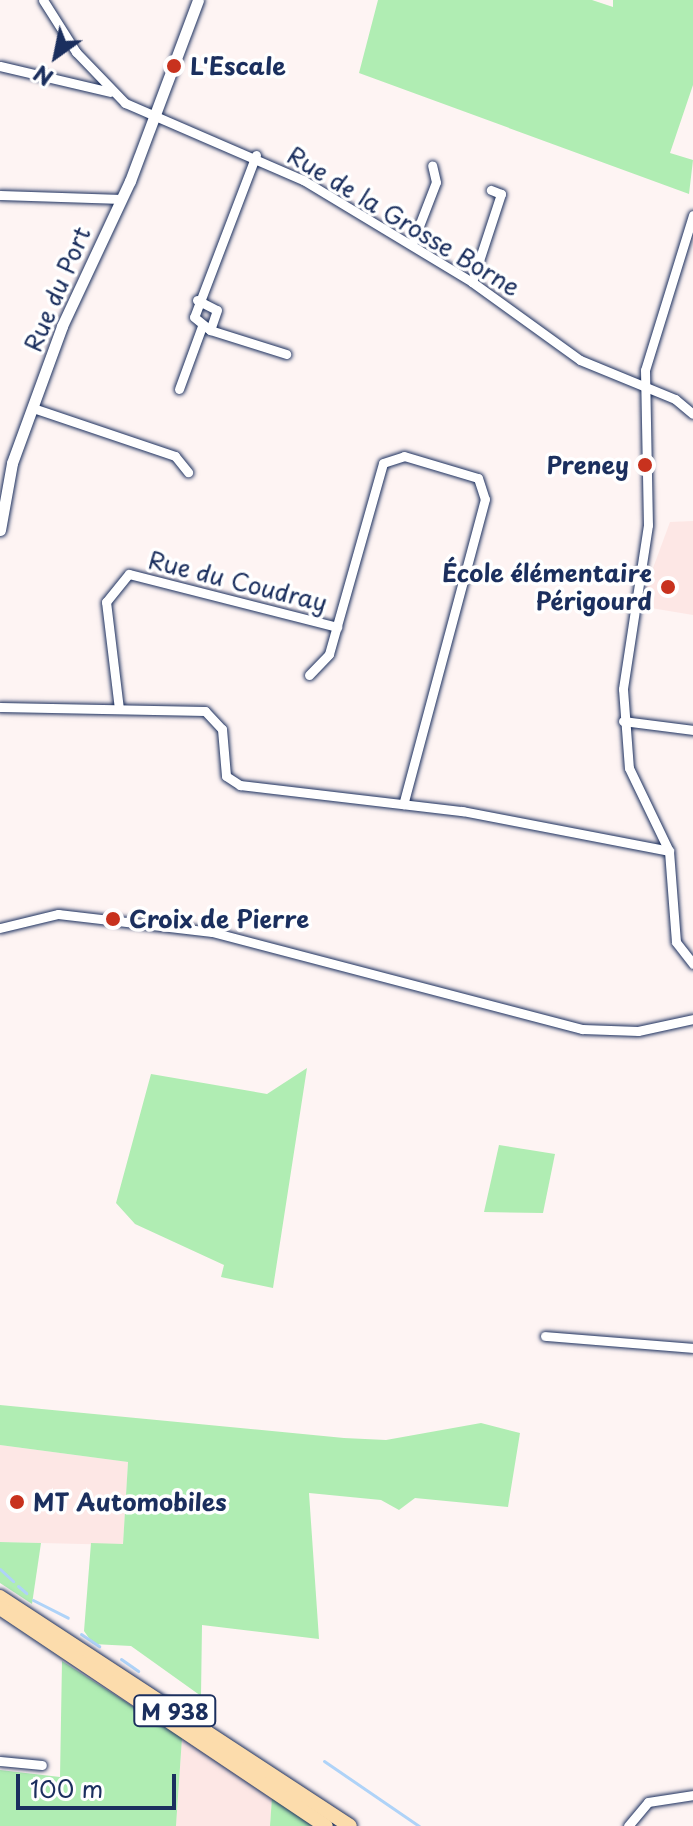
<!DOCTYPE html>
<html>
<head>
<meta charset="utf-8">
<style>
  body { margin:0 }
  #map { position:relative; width:693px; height:1826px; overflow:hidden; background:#fef4f3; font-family:"Playpen Sans",sans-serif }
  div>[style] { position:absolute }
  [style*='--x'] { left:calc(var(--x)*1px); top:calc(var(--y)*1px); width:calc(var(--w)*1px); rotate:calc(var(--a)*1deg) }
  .built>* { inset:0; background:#fde7e5 }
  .green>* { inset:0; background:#b0edb3 }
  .stream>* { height:3px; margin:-1.5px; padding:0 1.5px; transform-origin:1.5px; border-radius:1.5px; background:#afd3f8 }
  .roads { filter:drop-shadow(0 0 2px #1b2f5e) drop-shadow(0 0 2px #1b2f5e) }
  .minor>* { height:9px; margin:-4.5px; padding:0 4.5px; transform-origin:4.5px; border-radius:4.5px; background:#fff }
  .tertiary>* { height:11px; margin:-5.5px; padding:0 5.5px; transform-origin:5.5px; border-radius:5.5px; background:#fff }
  .primary>* { height:14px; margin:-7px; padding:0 7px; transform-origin:7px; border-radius:7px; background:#fcdcac }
  .dots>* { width:22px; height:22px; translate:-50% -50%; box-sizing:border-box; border:4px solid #fff; border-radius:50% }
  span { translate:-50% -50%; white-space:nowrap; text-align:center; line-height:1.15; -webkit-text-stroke:7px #fff; paint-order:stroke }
  .shield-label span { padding:2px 6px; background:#fff; border:2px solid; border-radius:6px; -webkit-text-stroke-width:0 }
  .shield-label { font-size:22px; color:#1b2f5e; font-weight:700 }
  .poi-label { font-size:24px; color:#1b2f5e; font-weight:700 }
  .left { translate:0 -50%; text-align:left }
  .right { translate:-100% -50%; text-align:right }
  .street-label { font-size:24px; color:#1b2f5e }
  .north { position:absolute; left:16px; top:16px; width:80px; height:80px; -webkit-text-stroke:6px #fff; paint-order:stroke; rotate:213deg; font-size:22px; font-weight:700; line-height:32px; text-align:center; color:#1b2f5e }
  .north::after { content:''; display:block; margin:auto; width:28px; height:36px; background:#1b2f5e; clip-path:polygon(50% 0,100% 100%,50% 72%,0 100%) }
  .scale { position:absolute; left:16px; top:1774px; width:160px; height:36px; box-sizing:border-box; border:4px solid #1b2f5e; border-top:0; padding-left:10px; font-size:24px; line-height:28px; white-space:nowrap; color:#1b2f5e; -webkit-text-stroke:6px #fff; paint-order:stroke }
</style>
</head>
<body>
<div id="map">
  <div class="built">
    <div style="clip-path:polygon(693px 521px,693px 615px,639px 606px,670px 522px)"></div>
    <div style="clip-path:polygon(0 1445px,128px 1462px,123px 1545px,0 1542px)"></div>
    <div style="clip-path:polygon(182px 1738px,272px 1797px,270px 1826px,176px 1826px)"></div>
  </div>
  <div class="green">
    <div style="clip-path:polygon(378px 0,592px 0,613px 7px,613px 0,693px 0,693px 85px,670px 153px,693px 160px,689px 194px,359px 73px)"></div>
    <div style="clip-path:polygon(307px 1068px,273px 1288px,221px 1277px,224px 1265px,135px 1224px,116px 1203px,151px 1074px,267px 1094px)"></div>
    <div style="clip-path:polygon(499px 1145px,555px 1154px,543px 1213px,484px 1212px)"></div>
    <div style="clip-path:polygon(0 1405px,344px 1438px,386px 1440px,481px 1423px,520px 1433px,508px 1507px,415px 1498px,399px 1510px,381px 1500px,309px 1493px,319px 1639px,202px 1625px,201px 1696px,131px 1646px,93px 1644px,84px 1631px,91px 1543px,123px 1544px,128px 1462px,0 1445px)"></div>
    <div style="clip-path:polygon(0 1542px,41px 1543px,32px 1604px,0 1583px)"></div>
    <div style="clip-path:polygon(62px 1661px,182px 1738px,176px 1826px,0 1826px,0 1770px,60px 1777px)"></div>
    <div style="clip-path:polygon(272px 1797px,316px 1826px,270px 1826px)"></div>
  </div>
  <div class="stream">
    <div style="--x:0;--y:1569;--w:18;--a:43"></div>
    <div style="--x:18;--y:1586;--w:11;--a:41"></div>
    <div style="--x:33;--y:1600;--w:39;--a:27"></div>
    <div style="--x:81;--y:1634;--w:22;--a:34"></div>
    <div style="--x:121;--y:1659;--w:21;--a:35"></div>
    <div style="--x:324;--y:1761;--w:115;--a:34.4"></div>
  </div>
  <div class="roads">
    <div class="minor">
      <div style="--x:43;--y:0;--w:62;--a:57.6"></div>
      <div style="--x:76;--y:52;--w:71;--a:46.1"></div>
      <div style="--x:125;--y:103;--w:194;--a:23.4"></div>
      <div style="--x:303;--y:180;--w:197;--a:31.1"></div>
      <div style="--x:472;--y:282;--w:133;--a:35.8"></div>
      <div style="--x:580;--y:360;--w:103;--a:22.3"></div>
      <div style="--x:675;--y:399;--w:23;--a:40"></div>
      <div style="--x:0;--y:66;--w:113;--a:13.3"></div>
      <div style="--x:256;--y:155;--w:173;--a:110.9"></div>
      <div style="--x:194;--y:317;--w:21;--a:39"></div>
      <div style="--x:210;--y:330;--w:80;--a:17.5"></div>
      <div style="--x:0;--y:195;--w:122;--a:1.9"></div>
      <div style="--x:693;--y:215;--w:162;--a:107.2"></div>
      <div style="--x:645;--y:370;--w:155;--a:88.9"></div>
      <div style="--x:648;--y:525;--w:166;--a:98.7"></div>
      <div style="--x:623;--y:689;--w:79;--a:85.7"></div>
      <div style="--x:629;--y:768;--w:92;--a:64.3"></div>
      <div style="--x:669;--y:851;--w:91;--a:85.6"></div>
      <div style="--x:676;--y:942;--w:28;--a:52"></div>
      <div style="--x:412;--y:244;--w:66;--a:-68.8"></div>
      <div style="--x:436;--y:182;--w:17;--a:-103"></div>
      <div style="--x:472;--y:282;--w:93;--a:-71.8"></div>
      <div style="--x:501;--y:194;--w:11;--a:-158"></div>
      <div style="--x:197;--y:300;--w:22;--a:27"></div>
      <div style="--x:217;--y:310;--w:21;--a:109"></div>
      <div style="--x:179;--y:389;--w:67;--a:-69.9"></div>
      <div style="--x:33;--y:408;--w:150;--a:18.7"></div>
      <div style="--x:175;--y:456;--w:21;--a:51"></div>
      <div style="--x:309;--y:675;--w:29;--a:-46"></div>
      <div style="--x:329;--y:654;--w:198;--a:-74.2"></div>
      <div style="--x:383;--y:463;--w:22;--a:-18"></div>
      <div style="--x:404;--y:456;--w:77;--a:16.6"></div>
      <div style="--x:478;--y:478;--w:22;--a:72"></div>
      <div style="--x:485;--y:499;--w:316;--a:105"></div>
      <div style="--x:0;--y:707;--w:205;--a:1.1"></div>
      <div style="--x:205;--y:711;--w:25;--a:47"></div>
      <div style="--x:222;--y:729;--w:47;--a:85.1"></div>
      <div style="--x:226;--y:776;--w:17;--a:33"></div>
      <div style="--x:240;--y:785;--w:224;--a:6.7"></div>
      <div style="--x:462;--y:811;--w:211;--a:10.9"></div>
      <div style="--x:119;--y:709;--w:108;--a:-96.9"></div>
      <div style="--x:106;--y:602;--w:36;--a:-51"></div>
      <div style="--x:129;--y:574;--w:215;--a:14.3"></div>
      <div style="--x:623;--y:721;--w:71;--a:7.3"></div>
      <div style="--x:0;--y:928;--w:60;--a:-13.6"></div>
      <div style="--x:58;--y:914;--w:155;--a:6.7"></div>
      <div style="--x:212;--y:932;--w:383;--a:14.7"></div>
      <div style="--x:582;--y:1029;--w:56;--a:2"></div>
      <div style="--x:638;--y:1031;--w:56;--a:-12.3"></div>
      <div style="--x:545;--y:1336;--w:148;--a:4.6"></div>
      <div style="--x:0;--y:1761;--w:42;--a:5.4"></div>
      <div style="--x:628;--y:1826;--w:31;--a:-50"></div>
      <div style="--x:648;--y:1802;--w:46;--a:-8.8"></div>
    </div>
    <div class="tertiary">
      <div style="--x:0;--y:530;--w:68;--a:-79.8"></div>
      <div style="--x:12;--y:463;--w:146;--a:-69.9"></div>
      <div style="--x:62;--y:326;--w:160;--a:-64.9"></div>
      <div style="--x:130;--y:181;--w:193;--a:-69.4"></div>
    </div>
    <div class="primary">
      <div style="--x:0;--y:1597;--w:418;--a:33.2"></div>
      <div style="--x:0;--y:1608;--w:392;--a:33.8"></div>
    </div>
  </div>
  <div class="dots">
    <div style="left:174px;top:66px;background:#c8321e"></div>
    <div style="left:645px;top:465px;background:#c8321e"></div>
    <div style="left:668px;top:587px;background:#c8321e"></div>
    <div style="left:113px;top:919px;background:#c8321e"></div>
    <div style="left:17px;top:1502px;background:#c8321e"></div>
  </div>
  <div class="shield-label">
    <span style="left:175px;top:1711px">M 938</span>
  </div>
  <div class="poi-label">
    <span class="left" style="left:190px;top:66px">L'Escale</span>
    <span class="right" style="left:629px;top:465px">Preney</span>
    <span class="right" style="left:652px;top:587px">École élémentaire<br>Périgourd</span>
    <span class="left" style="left:129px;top:919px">Croix de Pierre</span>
    <span class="left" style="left:33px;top:1502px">MT Automobiles</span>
  </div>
  <div class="street-label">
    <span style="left:404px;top:221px;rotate:31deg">Rue de la Grosse Borne</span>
    <span style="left:57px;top:289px;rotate:-67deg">Rue du Port</span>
    <span style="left:238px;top:581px;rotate:14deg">Rue du Coudray</span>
  </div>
  <div class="north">N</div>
  <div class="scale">100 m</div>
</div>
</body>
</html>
